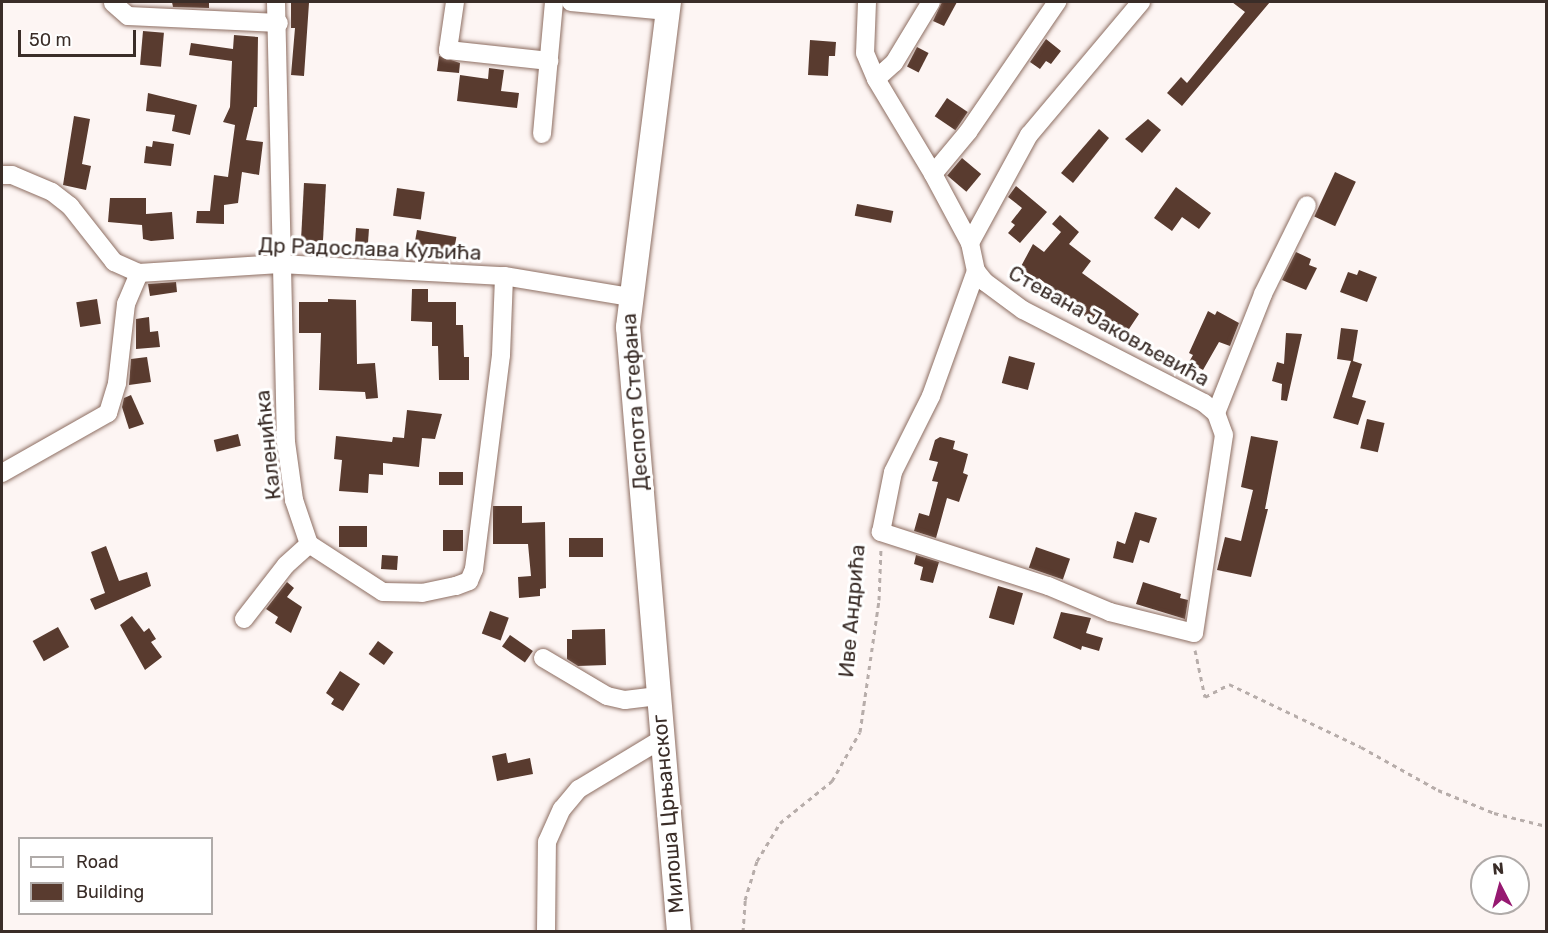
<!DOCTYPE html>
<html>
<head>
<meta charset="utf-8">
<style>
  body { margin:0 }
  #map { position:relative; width:1548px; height:933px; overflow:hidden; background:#fdf5f3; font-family:Rubik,sans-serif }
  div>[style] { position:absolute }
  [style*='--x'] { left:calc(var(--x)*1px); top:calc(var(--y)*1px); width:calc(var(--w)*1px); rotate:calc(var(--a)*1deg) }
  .building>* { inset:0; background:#593b2f; transform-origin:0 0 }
  .path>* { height:3px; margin-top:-1.5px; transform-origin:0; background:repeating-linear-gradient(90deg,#b7adaa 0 4.5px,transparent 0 9px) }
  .roads { filter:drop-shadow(0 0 2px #8d6e62) drop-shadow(0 0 2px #8d6e62) }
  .minor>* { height:18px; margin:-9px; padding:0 9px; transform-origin:9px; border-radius:9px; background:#fff }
  .major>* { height:24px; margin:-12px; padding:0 12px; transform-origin:12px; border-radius:12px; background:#fff }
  span { translate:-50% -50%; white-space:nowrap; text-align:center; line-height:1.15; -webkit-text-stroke:6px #fff; paint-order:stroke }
  .street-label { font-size:21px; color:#3a2d28 }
  .frame { position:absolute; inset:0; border:3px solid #3a2d28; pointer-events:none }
  .legend { position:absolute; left:18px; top:837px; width:195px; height:78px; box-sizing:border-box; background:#fff; border:2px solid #b0aba9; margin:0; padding:8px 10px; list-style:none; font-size:18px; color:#3a2d28 }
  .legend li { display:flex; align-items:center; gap:12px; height:30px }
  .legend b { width:30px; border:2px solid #b0aba9 }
  .north { position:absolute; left:1470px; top:855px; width:60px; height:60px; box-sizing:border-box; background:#fff; border:2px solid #b0aba9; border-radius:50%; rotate:354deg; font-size:16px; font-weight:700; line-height:24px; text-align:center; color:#3a2d28 }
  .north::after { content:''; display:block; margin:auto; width:21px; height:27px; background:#961971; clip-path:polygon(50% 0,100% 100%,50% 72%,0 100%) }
  .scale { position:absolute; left:18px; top:30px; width:118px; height:27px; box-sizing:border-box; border:3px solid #3a2d28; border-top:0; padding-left:8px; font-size:18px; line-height:21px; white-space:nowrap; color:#3a2d28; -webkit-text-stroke:4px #fff; paint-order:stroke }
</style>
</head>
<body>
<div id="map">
  <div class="building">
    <div style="clip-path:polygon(172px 2px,209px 2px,209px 8px,173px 7px)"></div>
    <div style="clip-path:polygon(942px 2px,957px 2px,944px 26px,933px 21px)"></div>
    <div style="clip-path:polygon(1232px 2px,1270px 2px,1182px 106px,1167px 93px,1181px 77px,1187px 83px,1245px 12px)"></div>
    <div style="clip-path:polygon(291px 3px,309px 3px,304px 76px,291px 75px,295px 28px,291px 28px)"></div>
    <div style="left:143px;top:31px;width:21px;height:34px;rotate:5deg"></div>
    <div style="clip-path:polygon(234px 35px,258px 37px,257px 107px,254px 107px,246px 140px,263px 142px,259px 175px,242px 172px,238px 203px,224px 205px,224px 224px,196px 223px,197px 211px,210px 211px,214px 175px,228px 177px,235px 125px,223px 122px,230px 107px,232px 61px,189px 55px,191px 43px,233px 49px)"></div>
    <div style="clip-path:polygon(1046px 39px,1061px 51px,1051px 64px,1046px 61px,1040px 69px,1030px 62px)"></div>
    <div style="clip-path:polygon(810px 40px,836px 42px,835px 56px,829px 56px,828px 76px,808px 75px)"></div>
    <div style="left:917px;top:47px;width:13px;height:22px;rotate:27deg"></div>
    <div style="clip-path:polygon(439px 56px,460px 63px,459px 73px,437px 71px)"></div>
    <div style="clip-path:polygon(489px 68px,504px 70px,501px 91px,519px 93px,517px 108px,457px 101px,460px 75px,488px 79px)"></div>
    <div style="clip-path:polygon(148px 93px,197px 105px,190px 135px,172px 131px,175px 115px,146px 111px)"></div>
    <div style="left:947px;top:98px;width:25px;height:22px;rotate:34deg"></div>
    <div style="clip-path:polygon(74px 116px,90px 119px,82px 164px,91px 166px,86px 190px,63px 185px)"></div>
    <div style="clip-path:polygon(1148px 119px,1161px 130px,1142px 153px,1125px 139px)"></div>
    <div style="clip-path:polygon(1099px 129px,1109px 138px,1073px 183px,1061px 173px)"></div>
    <div style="clip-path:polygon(153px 141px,174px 144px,171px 166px,144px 163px,146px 146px,152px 147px)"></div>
    <div style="left:962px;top:158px;width:25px;height:23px;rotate:40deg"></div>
    <div style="left:1335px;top:172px;width:23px;height:49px;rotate:25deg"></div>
    <div style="left:304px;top:183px;width:22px;height:58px;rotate:3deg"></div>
    <div style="clip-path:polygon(1016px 186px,1047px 212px,1020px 243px,1008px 233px,1015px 225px,1011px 222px,1022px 208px,1008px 197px)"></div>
    <div style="clip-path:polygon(1176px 187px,1211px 213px,1199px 229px,1182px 217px,1172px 231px,1154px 218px)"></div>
    <div style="left:397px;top:188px;width:28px;height:28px;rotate:8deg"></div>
    <div style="clip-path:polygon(110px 198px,146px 198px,146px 214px,172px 212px,174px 239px,151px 241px,143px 239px,142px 225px,108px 222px)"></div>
    <div style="left:857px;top:204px;width:37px;height:12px;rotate:11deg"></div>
    <div style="clip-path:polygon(1060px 215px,1079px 232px,1069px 244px,1091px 261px,1082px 273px,1139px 314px,1127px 332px,1098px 312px,1091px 321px,1039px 278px,1034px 284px,1018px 272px,1033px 244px,1044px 252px,1061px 232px,1052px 224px)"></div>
    <div style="left:356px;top:228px;width:13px;height:25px;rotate:4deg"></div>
    <div style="left:417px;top:230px;width:40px;height:24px;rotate:10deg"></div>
    <div style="clip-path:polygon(1296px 252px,1311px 259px,1309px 265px,1317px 268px,1306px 290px,1282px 280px)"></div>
    <div style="clip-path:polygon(1359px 270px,1377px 277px,1367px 302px,1340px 292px,1348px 272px,1357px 275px)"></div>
    <div style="clip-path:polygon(176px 282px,177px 292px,150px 296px,148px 284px)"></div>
    <div style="clip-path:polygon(412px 289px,428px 289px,428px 302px,456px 302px,456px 325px,463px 325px,464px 357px,469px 357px,469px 380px,439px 380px,438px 346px,432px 346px,432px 322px,411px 321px)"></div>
    <div style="left:97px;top:299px;width:25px;height:21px;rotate:81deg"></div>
    <div style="clip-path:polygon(328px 299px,356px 300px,357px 364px,375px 363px,378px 398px,366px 399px,365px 392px,319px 390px,321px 333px,299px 333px,299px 302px,328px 302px)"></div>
    <div style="clip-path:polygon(1208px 311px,1215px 315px,1217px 311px,1239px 323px,1230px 346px,1219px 342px,1203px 370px,1189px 362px,1193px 355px,1189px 353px)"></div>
    <div style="clip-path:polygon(149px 317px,150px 332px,158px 331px,160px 347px,136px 349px,136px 319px)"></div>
    <div style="clip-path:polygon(1341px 328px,1358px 330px,1353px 361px,1362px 364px,1352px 397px,1366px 401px,1358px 425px,1333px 418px,1351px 361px,1337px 359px)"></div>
    <div style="clip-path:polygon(1286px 333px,1302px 334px,1287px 401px,1281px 400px,1282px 384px,1272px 381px,1277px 362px,1284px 364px)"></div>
    <div style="left:1009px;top:356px;width:27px;height:28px;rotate:15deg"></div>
    <div style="clip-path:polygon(147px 357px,151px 382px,129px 385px,131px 359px)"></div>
    <div style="clip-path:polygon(131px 395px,144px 424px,129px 429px,122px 407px,124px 398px)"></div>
    <div style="clip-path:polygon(407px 410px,442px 414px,435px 439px,422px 438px,419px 467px,383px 463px,383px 475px,369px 474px,368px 493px,339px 491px,342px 460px,334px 459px,336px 436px,392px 442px,393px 437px,404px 438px)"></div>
    <div style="left:1367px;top:419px;width:18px;height:30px;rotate:13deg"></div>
    <div style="left:238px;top:434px;width:12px;height:25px;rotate:76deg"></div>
    <div style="clip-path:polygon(1251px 436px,1278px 441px,1265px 509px,1268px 509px,1251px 577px,1217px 570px,1225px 537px,1241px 541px,1253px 490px,1241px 487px)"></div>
    <div style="clip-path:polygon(940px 437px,955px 441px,953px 449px,968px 454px,963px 473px,968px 475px,959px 502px,947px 498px,936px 538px,914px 531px,919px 513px,929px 516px,938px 482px,932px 481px,938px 462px,929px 460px,935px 440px)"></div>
    <div style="left:439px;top:472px;width:24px;height:13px"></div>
    <div style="clip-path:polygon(493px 506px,522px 506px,522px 523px,545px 522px,546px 588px,540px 589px,540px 596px,519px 598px,518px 577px,531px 576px,528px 544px,493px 544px)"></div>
    <div style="clip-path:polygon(1135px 512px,1157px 518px,1149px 543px,1140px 540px,1133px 563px,1113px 558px,1117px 541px,1125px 544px)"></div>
    <div style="left:339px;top:526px;width:28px;height:21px"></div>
    <div style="left:463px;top:530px;width:21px;height:20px;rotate:90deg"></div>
    <div style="left:603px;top:538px;width:19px;height:34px;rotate:90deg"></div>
    <div style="clip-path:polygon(106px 546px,119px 581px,147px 572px,151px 586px,95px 610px,90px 599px,105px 593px,91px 552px)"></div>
    <div style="left:1036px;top:547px;width:36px;height:22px;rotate:19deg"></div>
    <div style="left:382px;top:555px;width:16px;height:14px;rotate:4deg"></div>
    <div style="clip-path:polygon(916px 555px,939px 562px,933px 583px,920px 580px,923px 567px,914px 564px)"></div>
    <div style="clip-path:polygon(287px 582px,294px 588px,287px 597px,302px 607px,291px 633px,275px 623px,278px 617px,266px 609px)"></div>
    <div style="clip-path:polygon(1143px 582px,1181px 594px,1180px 598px,1188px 600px,1185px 619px,1136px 604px)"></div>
    <div style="left:998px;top:586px;width:26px;height:33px;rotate:16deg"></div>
    <div style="left:490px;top:611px;width:20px;height:24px;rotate:20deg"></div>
    <div style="clip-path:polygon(1061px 612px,1091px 618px,1086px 633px,1103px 638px,1099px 651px,1082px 646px,1081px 650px,1053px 638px)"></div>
    <div style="clip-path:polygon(132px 616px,144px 632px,149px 628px,156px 639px,151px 642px,162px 657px,145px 670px,120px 625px)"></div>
    <div style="left:58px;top:627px;width:23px;height:29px;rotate:61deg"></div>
    <div style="clip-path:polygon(605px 629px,606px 665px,578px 666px,567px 659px,567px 639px,572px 639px,572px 630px)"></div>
    <div style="left:510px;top:635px;width:28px;height:14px;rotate:35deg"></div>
    <div style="left:378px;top:641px;width:19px;height:16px;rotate:36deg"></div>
    <div style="clip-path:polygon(340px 671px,360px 684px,343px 711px,331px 704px,334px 699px,326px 693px)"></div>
    <div style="clip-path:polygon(506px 753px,508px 763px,530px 758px,533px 774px,497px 781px,492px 756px)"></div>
  </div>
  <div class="path">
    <div style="--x:1195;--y:650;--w:48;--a:78"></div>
    <div style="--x:1205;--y:697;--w:27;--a:-28"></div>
    <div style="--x:1229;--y:684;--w:146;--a:25.5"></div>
    <div style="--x:1361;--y:747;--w:88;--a:29.2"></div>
    <div style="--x:1438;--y:790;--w:61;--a:22.3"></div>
    <div style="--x:1494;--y:813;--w:54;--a:14"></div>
    <div style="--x:743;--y:932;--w:32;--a:-86"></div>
    <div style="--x:745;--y:900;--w:41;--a:-72.9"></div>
    <div style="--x:757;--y:861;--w:44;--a:-58.8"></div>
    <div style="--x:780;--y:823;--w:67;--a:-38.9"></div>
    <div style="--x:832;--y:781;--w:56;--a:-60.3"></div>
    <div style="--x:860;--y:732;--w:133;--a:-81.8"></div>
    <div style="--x:879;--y:600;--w:51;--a:-87.8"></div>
  </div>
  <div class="roads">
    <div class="minor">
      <div style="--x:276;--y:2;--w:440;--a:88.7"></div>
      <div style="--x:286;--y:442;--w:59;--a:82.1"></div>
      <div style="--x:294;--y:500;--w:46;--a:71.2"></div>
      <div style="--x:309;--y:544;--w:88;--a:33"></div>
      <div style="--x:383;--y:592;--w:39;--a:1"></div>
      <div style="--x:422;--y:593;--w:35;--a:-12"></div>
      <div style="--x:456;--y:586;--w:14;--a:-21"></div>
      <div style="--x:469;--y:581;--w:13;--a:-67"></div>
      <div style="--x:474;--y:569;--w:216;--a:-82.8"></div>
      <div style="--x:501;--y:355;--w:79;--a:-87.8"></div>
      <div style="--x:455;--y:2;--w:49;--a:98.3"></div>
      <div style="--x:448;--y:50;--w:102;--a:6.2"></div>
      <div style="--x:571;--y:2;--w:97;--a:5.3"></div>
      <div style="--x:867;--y:2;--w:51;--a:92.2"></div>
      <div style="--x:865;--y:53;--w:28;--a:67"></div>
      <div style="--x:876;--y:79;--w:111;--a:59"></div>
      <div style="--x:933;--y:174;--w:78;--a:61.8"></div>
      <div style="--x:970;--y:243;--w:29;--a:78"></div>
      <div style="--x:976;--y:271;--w:14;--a:51"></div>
      <div style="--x:985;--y:282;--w:47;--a:36.4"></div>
      <div style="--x:1023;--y:310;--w:203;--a:27.2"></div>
      <div style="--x:1204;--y:403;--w:16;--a:40"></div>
      <div style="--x:1216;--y:413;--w:23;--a:70"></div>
      <div style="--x:1224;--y:435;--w:200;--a:98.6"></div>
      <div style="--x:1194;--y:633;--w:87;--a:-166"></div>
      <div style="--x:1110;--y:612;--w:67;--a:-157.2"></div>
      <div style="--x:1048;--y:586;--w:176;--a:-162.1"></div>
      <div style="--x:881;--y:532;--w:61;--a:-78.7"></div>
      <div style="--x:893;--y:472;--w:85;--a:-63.4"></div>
      <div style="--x:931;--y:396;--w:133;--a:-70.2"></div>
      <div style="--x:113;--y:3;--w:20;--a:41"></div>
      <div style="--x:128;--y:16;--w:151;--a:2.7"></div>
      <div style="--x:876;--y:79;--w:24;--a:-42"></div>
      <div style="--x:894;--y:63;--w:71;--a:-58.8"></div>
      <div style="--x:542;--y:134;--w:133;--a:-84.8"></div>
      <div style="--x:933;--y:174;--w:55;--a:-50.2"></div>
      <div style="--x:968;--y:132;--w:158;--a:-55.6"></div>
      <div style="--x:2;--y:175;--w:10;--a:0"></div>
      <div style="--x:12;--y:175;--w:43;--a:23"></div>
      <div style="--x:52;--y:192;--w:23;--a:38"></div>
      <div style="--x:70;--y:206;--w:71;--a:51.8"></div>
      <div style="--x:114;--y:262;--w:27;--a:24"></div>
      <div style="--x:139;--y:273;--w:141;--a:-3.7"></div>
      <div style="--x:280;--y:264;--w:224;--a:3.1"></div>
      <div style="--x:504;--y:276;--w:127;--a:9.5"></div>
      <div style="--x:970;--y:243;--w:123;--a:-61.4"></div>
      <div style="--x:1029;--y:135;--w:174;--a:-49.9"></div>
      <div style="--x:1216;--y:413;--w:128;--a:-68.4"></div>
      <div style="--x:1263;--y:294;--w:99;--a:-63.7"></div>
      <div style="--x:2;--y:473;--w:122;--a:-29.5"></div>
      <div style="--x:108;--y:413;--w:31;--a:-73"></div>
      <div style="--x:117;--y:383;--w:80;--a:-83.5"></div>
      <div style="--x:126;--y:304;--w:34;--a:-67"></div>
      <div style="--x:244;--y:619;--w:68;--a:-52.1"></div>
      <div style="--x:286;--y:565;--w:31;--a:-42"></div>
      <div style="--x:543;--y:658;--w:74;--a:30.7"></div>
      <div style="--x:607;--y:696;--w:18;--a:13"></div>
      <div style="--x:625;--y:700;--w:33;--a:-7"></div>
      <div style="--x:546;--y:932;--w:90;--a:-89.4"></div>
      <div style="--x:547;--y:842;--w:36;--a:-66"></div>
      <div style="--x:562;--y:809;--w:26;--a:-50"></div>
      <div style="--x:579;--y:789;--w:97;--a:-31.1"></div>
    </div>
    <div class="major">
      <div style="--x:669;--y:2;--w:328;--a:97.2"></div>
      <div style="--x:628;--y:327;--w:607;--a:85.18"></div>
    </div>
  </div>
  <div class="street-label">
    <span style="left:370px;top:249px;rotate:2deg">Др Радослава Куљића</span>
    <span style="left:1109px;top:326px;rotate:29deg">Стевана Јаковљевића</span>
    <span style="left:635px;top:402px;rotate:-94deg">Деспота Стефана</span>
    <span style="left:268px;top:445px;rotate:-96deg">Каленићка</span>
    <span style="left:852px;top:611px;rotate:-85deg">Иве Андрића</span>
    <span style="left:668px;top:814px;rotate:-95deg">Милоша Црњанског</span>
  </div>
  <div class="frame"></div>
  <ul class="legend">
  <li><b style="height:8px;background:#fff"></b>Road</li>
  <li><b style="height:16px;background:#593b2f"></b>Building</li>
  </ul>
  <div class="north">N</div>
  <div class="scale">50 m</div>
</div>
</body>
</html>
